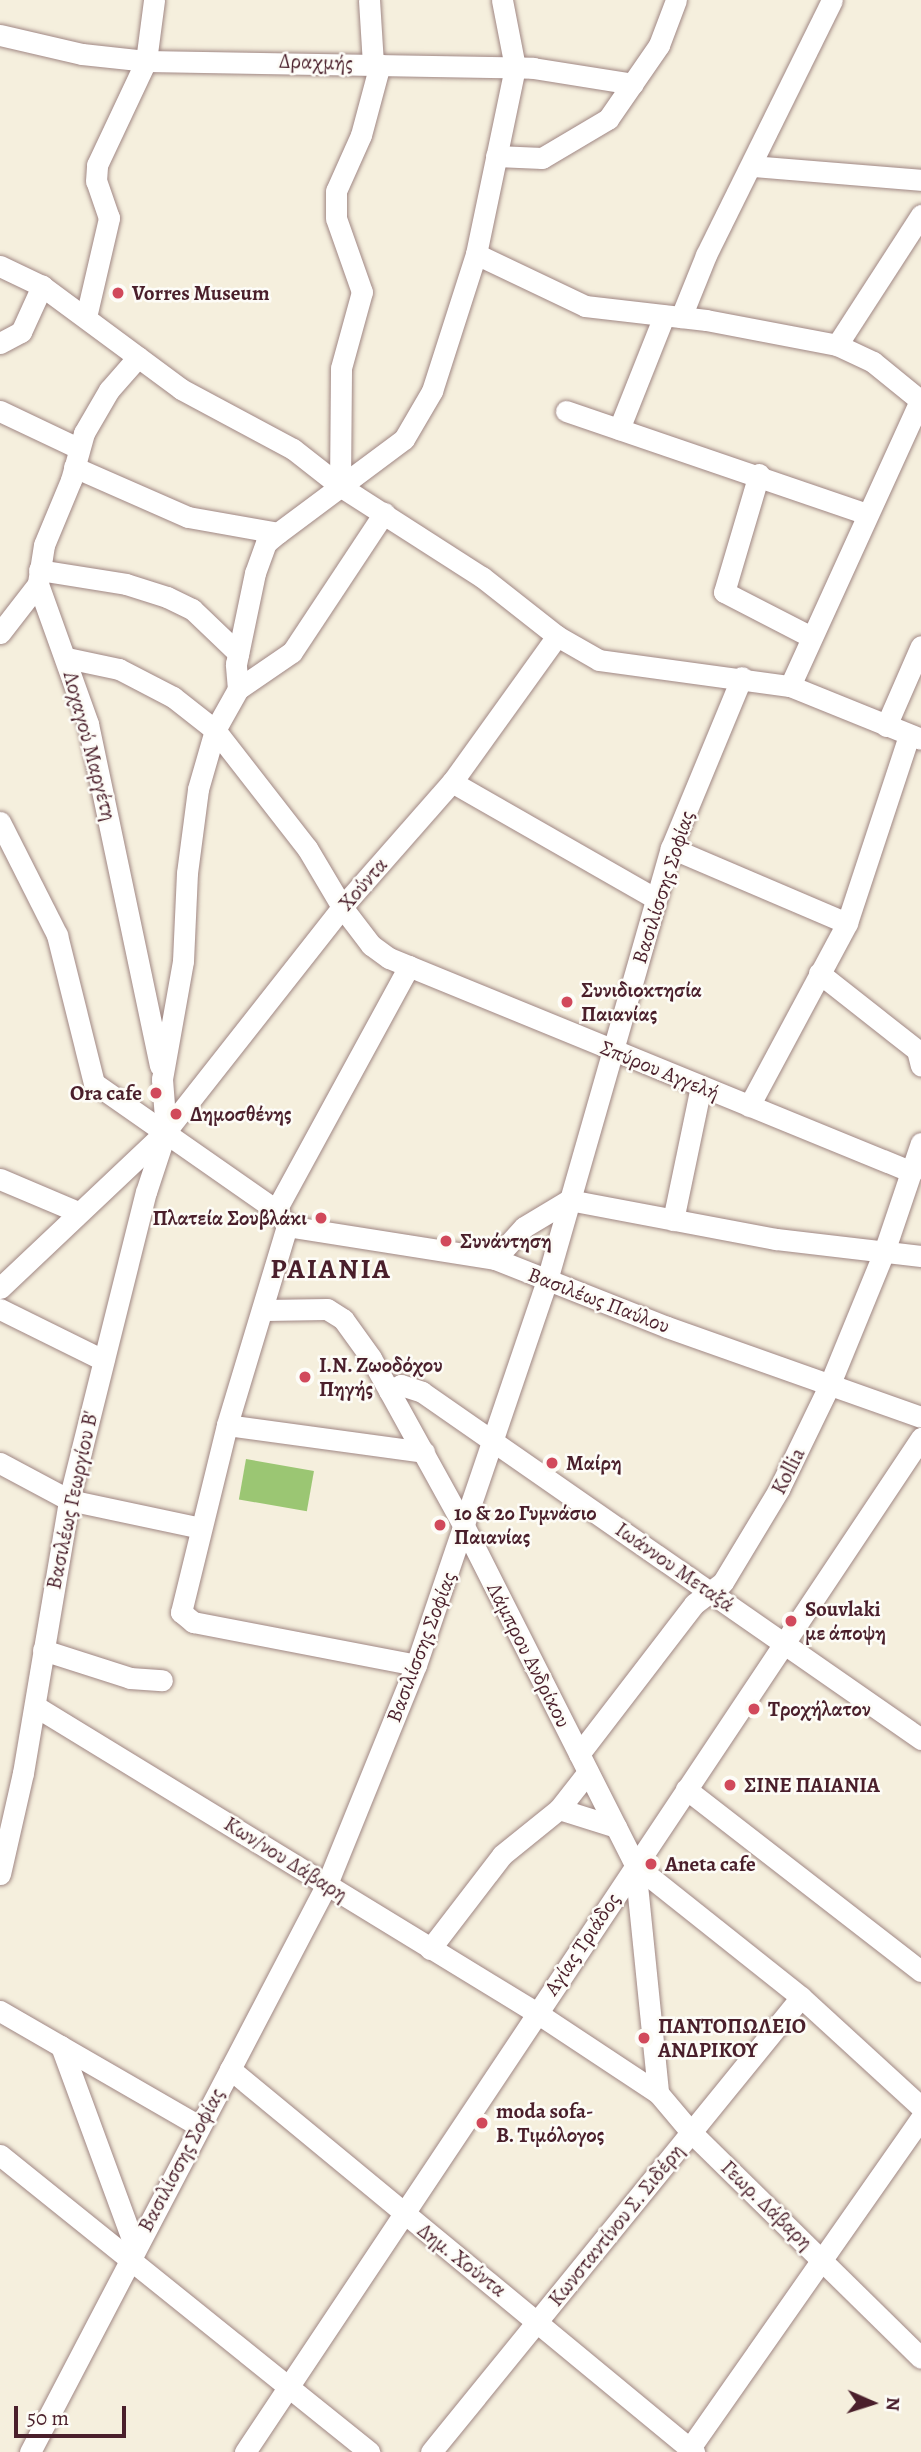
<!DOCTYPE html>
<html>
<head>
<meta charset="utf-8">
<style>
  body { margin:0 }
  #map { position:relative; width:921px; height:2452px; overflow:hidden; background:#f5efdd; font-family:Alegreya,serif }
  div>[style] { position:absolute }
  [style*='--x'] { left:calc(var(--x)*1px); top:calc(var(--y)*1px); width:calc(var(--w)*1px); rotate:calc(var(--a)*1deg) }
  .green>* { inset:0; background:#9bc673; transform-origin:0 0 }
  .roads { filter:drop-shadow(0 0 2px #a08784) drop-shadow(0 0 2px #a08784) }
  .minor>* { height:21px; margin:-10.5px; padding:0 10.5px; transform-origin:10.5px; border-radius:10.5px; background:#fff }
  .dots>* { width:19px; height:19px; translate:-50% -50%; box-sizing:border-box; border:4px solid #fdfcf7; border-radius:50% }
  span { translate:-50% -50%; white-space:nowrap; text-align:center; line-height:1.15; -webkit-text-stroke:5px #fdfcf7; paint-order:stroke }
  .street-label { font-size:21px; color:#4a1f2b }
  .poi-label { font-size:21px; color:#4a1f2b; font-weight:700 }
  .left { translate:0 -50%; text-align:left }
  .right { translate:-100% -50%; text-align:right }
  .district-label { font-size:28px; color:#4a1f2b; font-weight:700; letter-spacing:2px }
  .north { position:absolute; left:837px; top:2368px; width:70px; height:70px; -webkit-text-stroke:5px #fdfcf7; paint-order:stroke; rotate:93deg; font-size:19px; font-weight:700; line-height:28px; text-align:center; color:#4a1f2b }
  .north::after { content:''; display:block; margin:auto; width:24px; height:32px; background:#4a1f2b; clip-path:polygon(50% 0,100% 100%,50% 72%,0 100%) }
  .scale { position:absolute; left:14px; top:2406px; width:112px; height:32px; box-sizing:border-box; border:4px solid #4a1f2b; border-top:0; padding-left:9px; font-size:21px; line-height:24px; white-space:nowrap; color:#4a1f2b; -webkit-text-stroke:5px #fdfcf7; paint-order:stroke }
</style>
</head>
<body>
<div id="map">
  <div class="green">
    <div style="left:246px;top:1459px;width:69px;height:41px;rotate:10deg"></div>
  </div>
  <div class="roads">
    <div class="minor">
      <div style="--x:369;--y:0;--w:63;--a:86.4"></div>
      <div style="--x:0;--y:35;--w:84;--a:13"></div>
      <div style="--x:82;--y:54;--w:64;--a:6.2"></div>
      <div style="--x:146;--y:61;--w:387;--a:1"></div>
      <div style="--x:533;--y:68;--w:101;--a:9.1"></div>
      <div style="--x:496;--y:156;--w:46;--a:2.5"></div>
      <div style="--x:542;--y:158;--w:77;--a:-30.6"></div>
      <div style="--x:608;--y:119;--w:90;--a:-55.4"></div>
      <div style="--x:659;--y:45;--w:48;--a:-69.3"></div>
      <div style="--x:752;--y:166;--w:170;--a:4.7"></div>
      <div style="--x:476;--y:254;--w:121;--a:25.5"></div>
      <div style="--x:585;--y:306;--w:122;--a:6.6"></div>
      <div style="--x:706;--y:320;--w:133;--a:10.8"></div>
      <div style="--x:837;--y:345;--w:40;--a:25"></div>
      <div style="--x:873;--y:362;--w:62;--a:39.1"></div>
      <div style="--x:0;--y:266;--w:47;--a:25.5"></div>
      <div style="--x:42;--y:286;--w:173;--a:36.5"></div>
      <div style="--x:181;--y:389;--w:127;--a:28.2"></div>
      <div style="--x:293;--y:449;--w:60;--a:38.2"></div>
      <div style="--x:340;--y:486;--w:169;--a:32.7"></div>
      <div style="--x:482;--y:577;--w:95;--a:38.2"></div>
      <div style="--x:557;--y:636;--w:48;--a:29.7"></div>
      <div style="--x:599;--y:660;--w:193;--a:7.8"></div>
      <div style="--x:790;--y:686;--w:141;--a:22"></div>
      <div style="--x:86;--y:317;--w:102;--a:-76.9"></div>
      <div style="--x:109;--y:218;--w:39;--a:-109"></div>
      <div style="--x:96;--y:181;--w:16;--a:-86"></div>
      <div style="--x:97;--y:165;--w:115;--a:-64.8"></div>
      <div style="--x:146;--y:61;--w:62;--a:-82.5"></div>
      <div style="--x:681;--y:317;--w:67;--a:-68"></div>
      <div style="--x:706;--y:255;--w:284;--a:-63.7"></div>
      <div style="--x:0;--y:343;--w:24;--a:-28"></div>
      <div style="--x:21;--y:332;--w:51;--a:-65.5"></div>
      <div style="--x:837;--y:345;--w:155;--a:-57.1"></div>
      <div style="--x:138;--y:357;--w:44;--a:131.3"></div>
      <div style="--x:109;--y:390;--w:50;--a:120.2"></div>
      <div style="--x:84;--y:433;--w:49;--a:105.5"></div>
      <div style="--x:71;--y:480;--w:70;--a:112.6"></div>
      <div style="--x:44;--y:545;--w:39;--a:99"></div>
      <div style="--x:38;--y:584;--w:149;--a:70.3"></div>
      <div style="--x:88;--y:724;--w:349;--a:78.1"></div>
      <div style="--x:0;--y:411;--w:86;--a:25.4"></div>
      <div style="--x:566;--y:411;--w:318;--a:18.9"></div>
      <div style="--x:619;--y:429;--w:122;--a:-68.3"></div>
      <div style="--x:74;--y:467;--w:124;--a:23.7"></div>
      <div style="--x:188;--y:517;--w:91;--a:10.1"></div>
      <div style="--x:278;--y:533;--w:157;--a:-36.7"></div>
      <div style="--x:404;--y:439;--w:56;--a:-59.7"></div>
      <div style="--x:432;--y:391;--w:144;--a:-72.2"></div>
      <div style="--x:476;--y:254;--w:191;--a:-78.2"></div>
      <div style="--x:515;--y:67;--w:68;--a:-101"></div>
      <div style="--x:759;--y:474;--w:123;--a:106.5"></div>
      <div style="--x:724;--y:592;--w:98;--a:27.3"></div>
      <div style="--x:340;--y:486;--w:118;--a:-89.5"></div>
      <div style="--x:341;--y:368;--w:79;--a:-74.6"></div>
      <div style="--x:362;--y:292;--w:78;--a:-109.4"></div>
      <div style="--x:336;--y:218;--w:27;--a:-90"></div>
      <div style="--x:336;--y:191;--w:61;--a:-65.9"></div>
      <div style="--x:361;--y:135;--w:73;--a:-75"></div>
      <div style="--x:39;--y:570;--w:88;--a:9.1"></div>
      <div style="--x:126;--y:584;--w:43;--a:17.6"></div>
      <div style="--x:167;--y:597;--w:28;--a:26"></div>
      <div style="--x:192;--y:609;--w:64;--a:43.7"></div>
      <div style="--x:0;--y:633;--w:62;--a:-52.2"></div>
      <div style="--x:67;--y:658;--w:53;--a:11.9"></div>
      <div style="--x:119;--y:669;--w:61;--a:27.4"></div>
      <div style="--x:173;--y:697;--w:53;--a:38.2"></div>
      <div style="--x:215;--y:730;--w:150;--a:52.1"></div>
      <div style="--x:307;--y:848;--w:69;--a:59.3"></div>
      <div style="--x:342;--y:907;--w:48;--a:52.7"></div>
      <div style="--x:371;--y:945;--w:22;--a:36"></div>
      <div style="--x:389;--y:958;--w:565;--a:22.25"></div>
      <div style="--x:790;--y:686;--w:313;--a:-65.5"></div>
      <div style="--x:238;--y:689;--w:25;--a:-95"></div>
      <div style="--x:236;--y:664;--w:93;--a:-78.2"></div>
      <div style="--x:255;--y:573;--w:32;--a:-70"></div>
      <div style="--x:266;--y:543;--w:16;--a:-40"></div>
      <div style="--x:886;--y:726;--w:87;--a:-66.4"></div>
      <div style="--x:452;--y:782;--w:235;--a:29.8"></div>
      <div style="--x:0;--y:822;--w:127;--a:63.2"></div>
      <div style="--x:57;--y:935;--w:153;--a:76"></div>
      <div style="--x:94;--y:1083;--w:222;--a:34.9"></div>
      <div style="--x:276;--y:1210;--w:19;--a:55"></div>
      <div style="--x:671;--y:848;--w:191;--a:23.1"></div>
      <div style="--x:819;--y:973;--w:125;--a:38.2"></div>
      <div style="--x:917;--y:1050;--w:16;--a:76"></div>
      <div style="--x:749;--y:1106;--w:208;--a:-61.8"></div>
      <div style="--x:847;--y:923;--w:198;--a:-71.7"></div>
      <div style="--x:0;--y:1179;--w:85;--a:22.9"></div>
      <div style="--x:276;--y:1210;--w:278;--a:-61.4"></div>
      <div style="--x:673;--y:1220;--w:137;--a:-78.2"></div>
      <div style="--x:287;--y:1226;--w:211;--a:9"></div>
      <div style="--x:495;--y:1259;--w:185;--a:21.6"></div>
      <div style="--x:667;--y:1327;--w:269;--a:19.5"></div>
      <div style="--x:287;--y:1226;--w:208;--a:106.8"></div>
      <div style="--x:227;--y:1425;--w:193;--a:103.8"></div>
      <div style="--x:181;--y:1612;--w:16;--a:40"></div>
      <div style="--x:193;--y:1622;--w:227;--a:10.9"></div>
      <div style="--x:495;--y:1259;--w:43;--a:-47.8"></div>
      <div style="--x:524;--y:1227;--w:52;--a:-31"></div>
      <div style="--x:569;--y:1200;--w:211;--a:10.7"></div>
      <div style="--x:776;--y:1239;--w:146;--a:6.7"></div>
      <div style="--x:0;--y:1288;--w:228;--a:-43.4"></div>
      <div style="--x:166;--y:1131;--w:285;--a:-51.8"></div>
      <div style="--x:342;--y:907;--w:167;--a:-48.7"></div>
      <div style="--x:452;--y:782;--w:180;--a:-54.3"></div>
      <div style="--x:0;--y:1309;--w:115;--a:26.3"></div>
      <div style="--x:265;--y:1310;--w:62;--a:-0.9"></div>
      <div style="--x:327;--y:1309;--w:19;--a:32"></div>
      <div style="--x:343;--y:1319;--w:48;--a:54.3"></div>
      <div style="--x:371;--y:1358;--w:194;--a:61.1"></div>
      <div style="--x:465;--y:1528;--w:377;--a:63.2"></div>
      <div style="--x:635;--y:1865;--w:229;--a:84.2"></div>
      <div style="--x:389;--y:1391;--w:13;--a:-27"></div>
      <div style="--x:401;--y:1385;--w:22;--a:18"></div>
      <div style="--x:422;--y:1392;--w:608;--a:34.81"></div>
      <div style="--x:227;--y:1425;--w:199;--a:7.8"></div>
      <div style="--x:0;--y:1463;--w:78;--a:28.2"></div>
      <div style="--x:69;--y:1500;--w:135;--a:12"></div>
      <div style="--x:43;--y:1650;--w:91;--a:17.8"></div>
      <div style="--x:130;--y:1678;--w:32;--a:4"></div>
      <div style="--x:35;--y:1706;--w:588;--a:31.45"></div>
      <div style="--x:537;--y:2013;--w:145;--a:33.5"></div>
      <div style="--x:658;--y:2093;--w:51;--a:49.8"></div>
      <div style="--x:691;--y:2132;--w:322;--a:44.5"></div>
      <div style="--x:579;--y:1754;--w:189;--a:-52.5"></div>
      <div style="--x:694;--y:1604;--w:36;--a:-37"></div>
      <div style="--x:723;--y:1582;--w:109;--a:-58.9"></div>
      <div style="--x:779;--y:1489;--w:114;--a:-64.1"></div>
      <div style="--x:829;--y:1386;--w:145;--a:-67.7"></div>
      <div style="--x:884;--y:1252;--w:115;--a:-71.3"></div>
      <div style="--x:686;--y:1789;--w:297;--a:37.8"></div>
      <div style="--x:559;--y:1809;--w:60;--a:17.5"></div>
      <div style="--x:635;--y:1865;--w:212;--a:38.5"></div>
      <div style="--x:801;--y:1997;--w:163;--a:42.5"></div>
      <div style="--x:0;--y:1874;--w:104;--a:-77.2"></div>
      <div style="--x:23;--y:1773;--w:277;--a:-80.4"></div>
      <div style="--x:69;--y:1500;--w:317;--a:-76"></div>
      <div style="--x:146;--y:1192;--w:64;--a:-71.8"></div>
      <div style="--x:166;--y:1131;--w:52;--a:-94.4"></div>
      <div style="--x:162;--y:1079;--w:120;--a:-79.9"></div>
      <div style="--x:183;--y:961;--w:88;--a:-87.4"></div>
      <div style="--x:187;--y:873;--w:85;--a:-82.5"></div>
      <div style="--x:198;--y:789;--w:61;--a:-73.9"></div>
      <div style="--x:215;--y:730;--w:47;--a:-60.7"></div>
      <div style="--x:238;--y:689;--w:65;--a:-34.4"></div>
      <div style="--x:292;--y:652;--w:167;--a:-56.5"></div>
      <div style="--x:430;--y:1949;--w:118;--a:-52.5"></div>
      <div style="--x:502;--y:1855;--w:73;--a:-38.9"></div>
      <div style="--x:559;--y:1809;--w:47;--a:-51.9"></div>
      <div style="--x:0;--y:2011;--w:230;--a:30"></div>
      <div style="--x:61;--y:2046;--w:214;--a:69.8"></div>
      <div style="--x:230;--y:2069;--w:602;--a:39.54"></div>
      <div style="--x:0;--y:2155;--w:474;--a:38.8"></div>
      <div style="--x:690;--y:2448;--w:403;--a:-55"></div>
      <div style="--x:30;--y:2452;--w:641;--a:-62.4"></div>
      <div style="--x:327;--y:1884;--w:236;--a:-67.9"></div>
      <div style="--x:416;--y:1665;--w:407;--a:-71.2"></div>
      <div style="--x:547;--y:1280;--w:449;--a:-74"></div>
      <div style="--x:671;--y:848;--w:185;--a:-67.5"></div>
      <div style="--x:245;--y:2452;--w:1219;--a:-56.31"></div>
      <div style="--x:431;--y:2452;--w:586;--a:-50.88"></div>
    </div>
  </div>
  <div class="dots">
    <div style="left:118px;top:293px;background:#d1495b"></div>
    <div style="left:567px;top:1002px;background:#d1495b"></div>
    <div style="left:156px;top:1093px;background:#d1495b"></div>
    <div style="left:176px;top:1114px;background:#d1495b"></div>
    <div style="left:321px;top:1218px;background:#d1495b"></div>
    <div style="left:446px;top:1241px;background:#d1495b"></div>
    <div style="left:305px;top:1377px;background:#d1495b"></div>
    <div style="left:552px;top:1463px;background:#d1495b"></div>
    <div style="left:440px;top:1525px;background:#d1495b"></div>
    <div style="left:791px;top:1621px;background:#d1495b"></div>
    <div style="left:754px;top:1709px;background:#d1495b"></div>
    <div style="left:730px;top:1785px;background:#d1495b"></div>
    <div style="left:651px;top:1864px;background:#d1495b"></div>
    <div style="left:644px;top:2038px;background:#d1495b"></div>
    <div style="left:482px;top:2123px;background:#d1495b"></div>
  </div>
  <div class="street-label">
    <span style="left:316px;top:62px;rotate:2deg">Δραχμής</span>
    <span style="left:90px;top:746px;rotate:75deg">Λοχαγού Μαργέτη</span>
    <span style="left:363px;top:884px;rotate:-49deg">Χούντα</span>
    <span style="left:663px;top:887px;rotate:-72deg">Βασιλίσσης Σοφίας</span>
    <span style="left:660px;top:1070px;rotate:22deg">Σπύρου Αγγελή</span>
    <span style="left:599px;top:1300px;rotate:21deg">Βασιλέως Παύλου</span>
    <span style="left:788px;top:1471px;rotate:-63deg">Kollia</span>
    <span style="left:72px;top:1500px;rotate:-78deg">Βασιλέως Γεωργίου Β'</span>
    <span style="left:675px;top:1567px;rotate:35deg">Ιωάννου Μεταξά</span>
    <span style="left:421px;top:1647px;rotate:-69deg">Βασιλίσσης Σοφίας</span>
    <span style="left:529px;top:1655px;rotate:63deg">Λάμπρου Ανδρίκου</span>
    <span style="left:286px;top:1859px;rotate:32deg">Κων/νου Δάβαρη</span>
    <span style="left:582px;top:1944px;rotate:-56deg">Αγίας Τριάδος</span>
    <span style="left:181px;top:2160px;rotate:-62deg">Βασιλίσσης Σοφίας</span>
    <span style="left:767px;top:2205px;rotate:44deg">Γεωρ. Δάβαρη</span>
    <span style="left:616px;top:2225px;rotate:-51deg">Κωνσταντίνου Σ. Σιδέρη</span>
    <span style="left:462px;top:2260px;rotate:38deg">Δημ. Χούντα</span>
  </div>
  <div class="poi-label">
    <span class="left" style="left:132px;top:293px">Vorres Museum</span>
    <span class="left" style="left:581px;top:1002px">Συνιδιοκτησία<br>Παιανίας</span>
    <span class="right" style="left:142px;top:1093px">Ora cafe</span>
    <span class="left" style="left:190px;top:1114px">Δημοσθένης</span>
    <span class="right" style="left:307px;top:1218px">Πλατεία Σουβλάκι</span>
    <span class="left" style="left:460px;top:1241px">Συνάντηση</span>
    <span class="left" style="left:319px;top:1377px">Ι.Ν. Ζωοδόχου<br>Πηγής</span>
    <span class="left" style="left:566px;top:1463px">Μαίρη</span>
    <span class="left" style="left:454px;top:1525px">1ο &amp; 2ο Γυμνάσιο<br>Παιανίας</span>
    <span class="left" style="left:805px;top:1621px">Souvlaki<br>με άποψη</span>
    <span class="left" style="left:768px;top:1709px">Τροχήλατον</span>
    <span class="left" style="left:744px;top:1785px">ΣΙΝΕ ΠΑΙΑΝΙΑ</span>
    <span class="left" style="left:665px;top:1864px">Aneta cafe</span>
    <span class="left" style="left:658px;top:2038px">ΠΑΝΤΟΠΩΛΕΙΟ<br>ΑΝΔΡΙΚΟΥ</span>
    <span class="left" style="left:496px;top:2123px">moda sofa-<br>Β. Τιμόλογος</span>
  </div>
  <div class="district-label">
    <span style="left:331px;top:1269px">PAIANIA</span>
  </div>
  <div class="north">N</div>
  <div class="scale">50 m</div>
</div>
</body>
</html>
